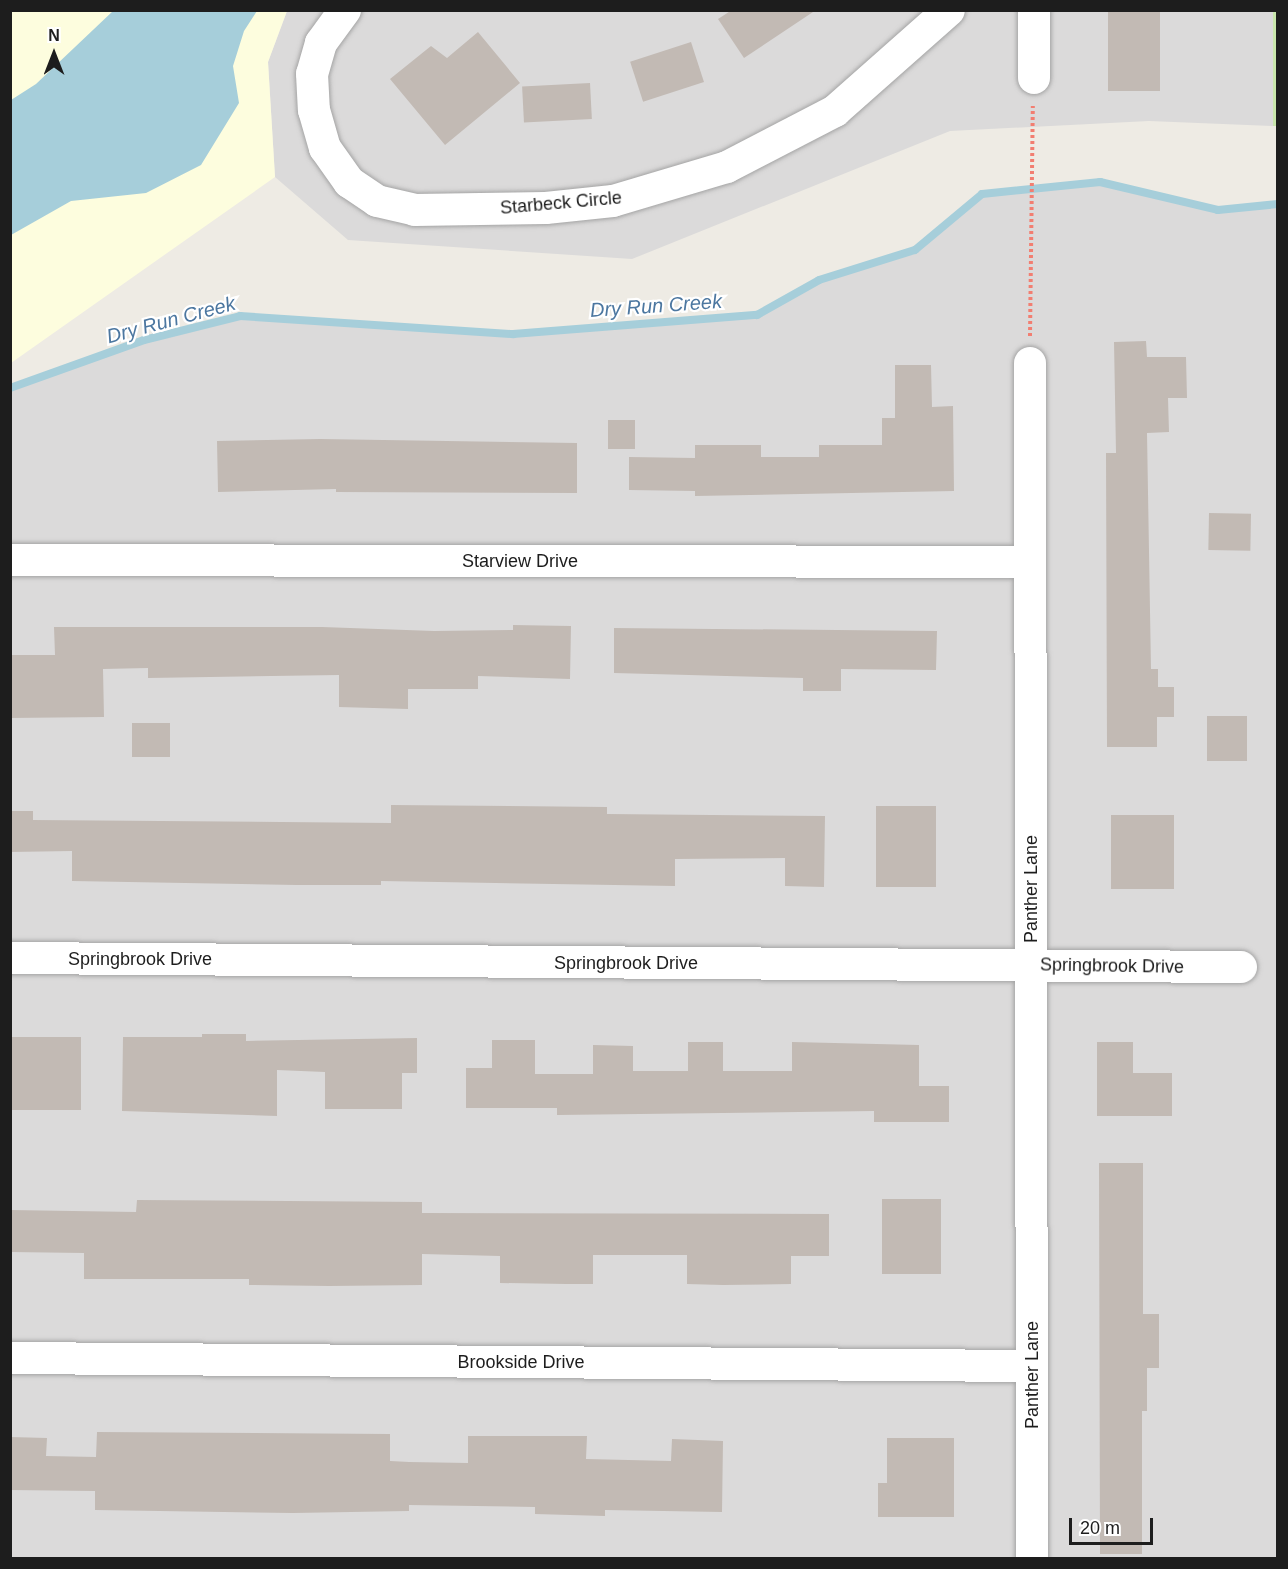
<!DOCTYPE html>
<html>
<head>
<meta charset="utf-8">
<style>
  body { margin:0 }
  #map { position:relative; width:1288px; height:1569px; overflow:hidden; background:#eeebe4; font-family:Arial,sans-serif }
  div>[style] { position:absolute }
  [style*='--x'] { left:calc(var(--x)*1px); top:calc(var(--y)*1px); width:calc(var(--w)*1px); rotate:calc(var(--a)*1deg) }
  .residential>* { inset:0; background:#dbdada }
  .education>* { inset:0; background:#fdfdde }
  .grass>* { inset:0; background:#c9e6ac }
  .water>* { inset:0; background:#a6ceda }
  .stream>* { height:8px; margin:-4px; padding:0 4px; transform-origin:4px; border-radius:4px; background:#a6ceda }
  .building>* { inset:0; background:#c2bab4; transform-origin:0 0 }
  .path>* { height:4px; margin-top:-2px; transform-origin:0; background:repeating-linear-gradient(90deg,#f27e71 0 3px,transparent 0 6px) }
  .roads { filter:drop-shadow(0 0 2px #a4a4a4) drop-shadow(0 0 2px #a4a4a4) }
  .minor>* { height:32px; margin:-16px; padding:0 16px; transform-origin:16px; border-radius:16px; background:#fff }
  span { translate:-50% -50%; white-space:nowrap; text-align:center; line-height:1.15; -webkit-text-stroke:4.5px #fff; paint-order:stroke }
  .street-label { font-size:18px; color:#1d1d1d }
  .water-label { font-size:20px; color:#4c77a0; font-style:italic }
  .frame { position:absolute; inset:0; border:12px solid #1d1d1d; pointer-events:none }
  .north { position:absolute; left:24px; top:24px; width:60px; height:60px; -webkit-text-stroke:4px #fff; paint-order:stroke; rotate:0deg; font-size:16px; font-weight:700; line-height:24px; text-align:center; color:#1d1d1d }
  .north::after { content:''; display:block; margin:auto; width:21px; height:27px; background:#1d1d1d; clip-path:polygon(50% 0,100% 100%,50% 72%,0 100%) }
  .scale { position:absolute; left:1069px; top:1518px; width:84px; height:27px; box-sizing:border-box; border:3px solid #1d1d1d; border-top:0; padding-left:8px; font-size:18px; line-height:21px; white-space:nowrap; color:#1d1d1d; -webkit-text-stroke:4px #fff; paint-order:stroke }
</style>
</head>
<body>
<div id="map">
  <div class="residential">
    <div style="clip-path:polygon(287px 11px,1273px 11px,1273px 126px,1149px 121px,950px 131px,632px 259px,348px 240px,275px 177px,268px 62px)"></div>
    <div style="clip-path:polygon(1100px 182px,1218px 210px,1276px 205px,1277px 1558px,11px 1558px,10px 388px,144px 340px,240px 316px,513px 334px,757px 315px,819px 280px,915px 250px,982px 194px)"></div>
  </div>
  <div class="education">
    <div style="clip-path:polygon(11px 11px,287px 11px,268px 62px,275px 177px,11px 363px)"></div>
  </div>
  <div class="grass">
    <div style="clip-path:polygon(1273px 11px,1278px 11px,1277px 126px,1273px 126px)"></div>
  </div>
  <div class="water">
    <div style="clip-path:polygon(113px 11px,257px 11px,244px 31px,233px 66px,239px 103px,201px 165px,146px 193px,71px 201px,11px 235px,11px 100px,36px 84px)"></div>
  </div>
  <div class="stream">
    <div style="--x:10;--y:388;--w:142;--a:-19.7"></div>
    <div style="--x:144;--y:340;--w:99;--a:-14"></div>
    <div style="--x:240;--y:316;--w:274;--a:3.8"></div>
    <div style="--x:513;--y:334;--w:245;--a:-4.5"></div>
    <div style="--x:757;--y:315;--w:71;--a:-29.4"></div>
    <div style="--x:819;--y:280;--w:101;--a:-17.4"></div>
    <div style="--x:915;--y:250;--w:87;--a:-39.9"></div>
    <div style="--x:982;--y:194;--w:119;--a:-5.8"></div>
    <div style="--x:1100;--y:182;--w:121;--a:13.3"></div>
    <div style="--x:1218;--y:210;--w:60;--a:-5.7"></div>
  </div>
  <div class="building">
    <div style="clip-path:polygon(732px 10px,816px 10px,744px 58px,718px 19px)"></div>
    <div style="left:1108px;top:10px;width:52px;height:81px"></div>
    <div style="clip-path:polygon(478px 32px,520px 83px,445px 145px,390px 79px,431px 46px,447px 58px)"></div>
    <div style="left:691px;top:42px;width:42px;height:64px;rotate:72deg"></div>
    <div style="left:590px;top:83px;width:36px;height:68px;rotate:87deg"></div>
    <div style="clip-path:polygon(1146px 341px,1147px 357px,1186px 357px,1187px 398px,1168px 398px,1169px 432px,1147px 433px,1151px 669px,1158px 669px,1158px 687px,1174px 687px,1174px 717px,1157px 717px,1157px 747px,1107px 747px,1106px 453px,1116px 453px,1114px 342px)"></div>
    <div style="clip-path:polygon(895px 365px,931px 365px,932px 407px,953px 406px,954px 491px,695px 496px,695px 491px,629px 490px,629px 457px,695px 458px,695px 445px,761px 445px,761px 457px,819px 457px,819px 445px,882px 445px,882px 418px,895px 418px)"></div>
    <div style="left:608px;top:420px;width:27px;height:29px"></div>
    <div style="clip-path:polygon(320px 439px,577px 443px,577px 493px,336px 492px,336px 489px,218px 492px,217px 441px)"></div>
    <div style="left:1209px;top:513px;width:42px;height:37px;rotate:1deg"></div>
    <div style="clip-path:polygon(513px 625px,571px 626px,570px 679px,478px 676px,478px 689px,408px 689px,408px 709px,339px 707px,339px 675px,148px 678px,148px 668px,103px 669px,104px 717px,10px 718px,10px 655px,55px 655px,54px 627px,322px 627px,434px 631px,513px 630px)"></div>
    <div style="clip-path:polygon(614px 628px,937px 631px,936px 670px,841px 669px,841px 691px,803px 691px,803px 678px,614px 673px)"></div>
    <div style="left:1207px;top:716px;width:40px;height:45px"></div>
    <div style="left:132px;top:723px;width:38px;height:34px"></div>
    <div style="clip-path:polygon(391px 805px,607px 807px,607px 814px,825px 816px,824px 887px,785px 886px,785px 858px,675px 859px,675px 886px,381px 881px,381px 885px,297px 885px,72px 881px,72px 851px,10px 852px,10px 811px,33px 811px,33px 820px,391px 823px)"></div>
    <div style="left:876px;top:806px;width:60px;height:81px"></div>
    <div style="left:1111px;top:815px;width:63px;height:74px"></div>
    <div style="clip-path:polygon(202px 1034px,246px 1034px,246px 1041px,417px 1038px,417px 1073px,402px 1073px,402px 1109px,325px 1109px,325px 1072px,277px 1070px,277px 1116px,122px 1111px,123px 1037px,202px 1037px)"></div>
    <div style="left:10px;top:1037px;width:71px;height:73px"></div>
    <div style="clip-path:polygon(492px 1040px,535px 1040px,535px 1074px,593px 1074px,593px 1045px,633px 1046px,633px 1071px,688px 1071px,688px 1042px,723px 1042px,723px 1071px,792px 1071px,792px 1042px,919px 1045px,919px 1086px,949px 1086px,949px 1122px,874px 1122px,874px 1111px,557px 1115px,557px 1108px,466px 1108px,466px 1068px,492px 1068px)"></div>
    <div style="clip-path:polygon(1097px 1042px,1133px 1042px,1133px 1073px,1172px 1073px,1172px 1116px,1097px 1116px)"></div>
    <div style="clip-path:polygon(1099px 1163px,1143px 1163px,1143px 1314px,1159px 1314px,1159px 1368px,1147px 1368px,1147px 1411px,1142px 1411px,1142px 1554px,1100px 1554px)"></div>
    <div style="left:882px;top:1199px;width:59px;height:75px"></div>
    <div style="clip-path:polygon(137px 1200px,422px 1202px,422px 1213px,829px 1214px,829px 1256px,791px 1256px,791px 1284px,723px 1285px,687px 1284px,687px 1255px,593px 1255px,593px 1284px,566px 1284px,500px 1283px,500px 1256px,422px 1254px,422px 1285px,329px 1286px,249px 1285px,249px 1279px,84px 1279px,84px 1253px,10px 1252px,10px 1210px,136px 1212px)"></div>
    <div style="clip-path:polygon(97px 1432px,390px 1434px,390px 1461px,409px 1462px,468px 1463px,468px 1436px,587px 1436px,586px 1459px,671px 1461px,672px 1439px,723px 1441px,722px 1512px,605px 1510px,605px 1516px,535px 1514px,535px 1507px,409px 1505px,409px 1511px,293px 1513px,95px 1510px,95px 1491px,10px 1490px,10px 1437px,47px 1438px,46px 1456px,96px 1457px)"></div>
    <div style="clip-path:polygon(887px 1438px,954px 1438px,954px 1517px,878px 1517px,878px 1483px,887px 1483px)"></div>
  </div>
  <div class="path">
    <div style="--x:1030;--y:336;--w:230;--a:-89.3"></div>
  </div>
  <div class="roads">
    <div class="minor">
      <div style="--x:345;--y:10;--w:41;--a:126"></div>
      <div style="--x:321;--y:43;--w:32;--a:106"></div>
      <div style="--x:312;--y:74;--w:36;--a:87"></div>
      <div style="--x:314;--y:110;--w:40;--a:74"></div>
      <div style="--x:325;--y:148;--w:42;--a:54.8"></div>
      <div style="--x:349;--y:182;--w:34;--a:34"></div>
      <div style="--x:377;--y:201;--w:39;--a:13"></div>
      <div style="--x:415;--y:210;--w:131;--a:-0.9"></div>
      <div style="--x:546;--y:208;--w:67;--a:-6"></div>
      <div style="--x:613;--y:201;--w:119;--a:-16.6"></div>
      <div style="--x:727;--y:167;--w:122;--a:-27.4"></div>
      <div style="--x:835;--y:111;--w:152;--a:-41.5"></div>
      <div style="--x:1034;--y:78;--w:68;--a:-90"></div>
      <div style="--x:1030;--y:363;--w:1195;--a:89.9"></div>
      <div style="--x:10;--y:560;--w:1020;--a:0.11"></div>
      <div style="--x:10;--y:958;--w:1231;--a:0.42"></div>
      <div style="--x:10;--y:1358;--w:1022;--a:0.45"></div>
    </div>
  </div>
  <div class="street-label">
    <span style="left:561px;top:203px;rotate:-5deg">Starbeck Circle</span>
    <span style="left:520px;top:561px">Starview Drive</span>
    <span style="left:1031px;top:889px;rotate:-90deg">Panther Lane</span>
    <span style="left:140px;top:959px">Springbrook Drive</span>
    <span style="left:626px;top:963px">Springbrook Drive</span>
    <span style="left:1112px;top:966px;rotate:1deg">Springbrook Drive</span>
    <span style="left:521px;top:1362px">Brookside Drive</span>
    <span style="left:1032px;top:1375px;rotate:-90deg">Panther Lane</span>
  </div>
  <div class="water-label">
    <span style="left:656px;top:306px;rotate:-4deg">Dry Run Creek</span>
    <span style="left:171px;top:320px;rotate:-15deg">Dry Run Creek</span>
  </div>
  <div class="frame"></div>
  <div class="north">N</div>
  <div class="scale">20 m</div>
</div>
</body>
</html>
